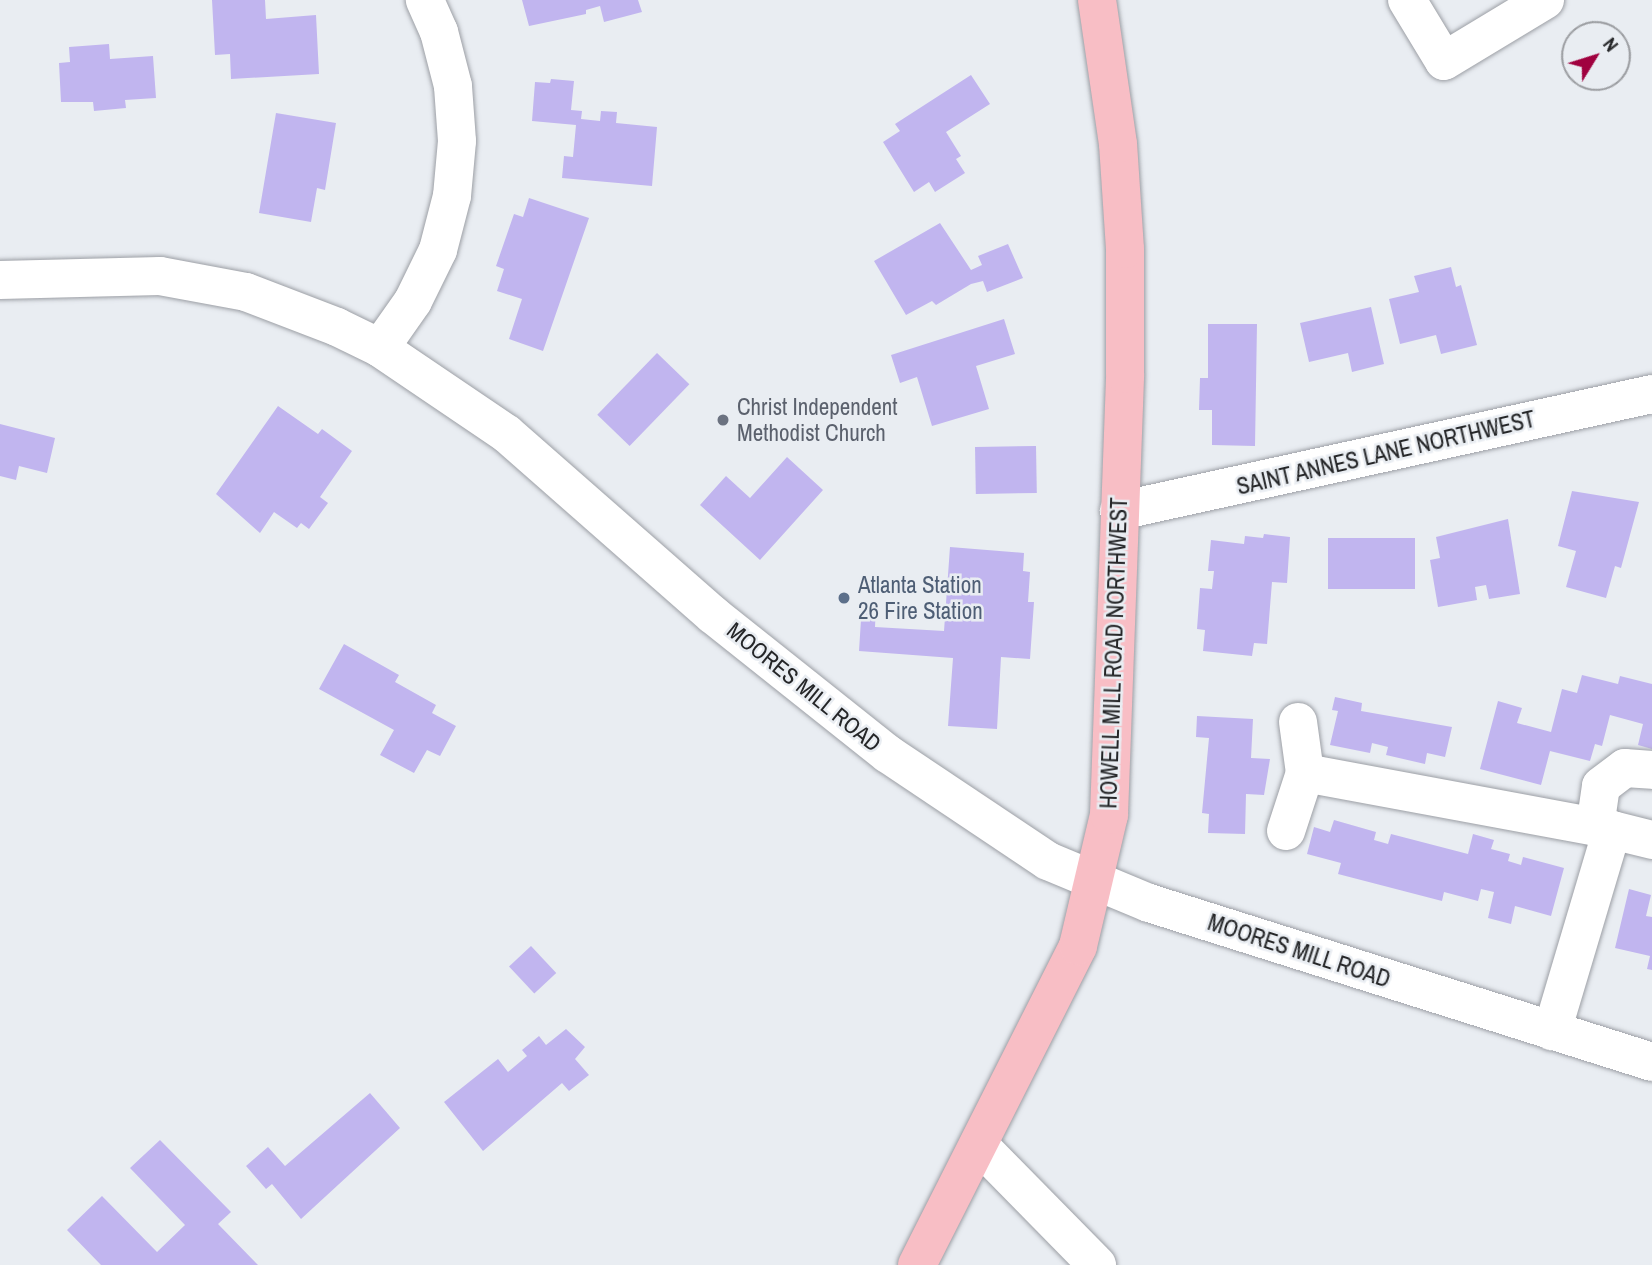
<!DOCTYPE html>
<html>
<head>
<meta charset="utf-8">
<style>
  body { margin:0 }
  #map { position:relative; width:1652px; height:1265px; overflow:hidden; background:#e9edf2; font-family:"Archivo Narrow",sans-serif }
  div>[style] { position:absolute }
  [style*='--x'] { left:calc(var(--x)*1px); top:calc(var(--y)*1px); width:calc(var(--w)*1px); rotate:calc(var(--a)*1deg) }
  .building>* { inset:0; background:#c1b5ef; transform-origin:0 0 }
  .roads { filter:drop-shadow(0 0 2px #9c9fa5) drop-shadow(0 0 2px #9c9fa5) }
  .minor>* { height:38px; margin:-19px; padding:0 19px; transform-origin:19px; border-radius:19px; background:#fff }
  .major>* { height:38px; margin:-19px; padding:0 19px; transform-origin:19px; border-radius:19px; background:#f8bec5 }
  .dots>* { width:19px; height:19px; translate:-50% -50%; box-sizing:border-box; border:4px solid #e9edf2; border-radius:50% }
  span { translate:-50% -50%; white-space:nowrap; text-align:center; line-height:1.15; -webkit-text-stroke:5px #e9edf2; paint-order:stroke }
  .worship-label { font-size:23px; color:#5b616d }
  .left { translate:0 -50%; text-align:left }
  .street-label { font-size:23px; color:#252628 }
  .service-label { font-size:23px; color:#4e5e75 }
  .north { position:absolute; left:1561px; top:21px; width:70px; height:70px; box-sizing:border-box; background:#e9edf2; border:2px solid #9b9da1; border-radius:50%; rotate:52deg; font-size:19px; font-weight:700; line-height:28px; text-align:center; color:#252628 }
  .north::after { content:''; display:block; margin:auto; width:24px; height:32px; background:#a0013f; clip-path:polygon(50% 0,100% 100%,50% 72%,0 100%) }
</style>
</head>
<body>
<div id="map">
  <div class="building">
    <div style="clip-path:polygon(212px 0,265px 0,266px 19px,316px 15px,319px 74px,231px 79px,230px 54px,215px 55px)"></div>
    <div style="clip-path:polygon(522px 0,638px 0,642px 12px,604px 22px,600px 6px,586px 10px,586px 14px,529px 26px)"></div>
    <div style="clip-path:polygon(109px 44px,110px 59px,153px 56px,156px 98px,125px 100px,126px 108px,94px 111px,93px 102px,61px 102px,59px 63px,70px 62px,69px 47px)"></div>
    <div style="clip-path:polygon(971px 75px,990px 104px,946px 132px,961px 156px,956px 159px,965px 173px,935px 192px,929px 182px,914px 192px,883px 142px,900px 131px,895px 124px)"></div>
    <div style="clip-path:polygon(551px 79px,574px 81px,571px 110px,582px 111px,581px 119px,600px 121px,601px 111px,617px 112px,616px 123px,657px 127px,652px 186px,562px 178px,564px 156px,573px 157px,576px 125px,532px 121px,535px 82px,550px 83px)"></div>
    <div style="clip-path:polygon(276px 113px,336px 123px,325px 190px,317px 188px,311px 222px,259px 213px)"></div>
    <div style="clip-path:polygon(529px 198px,589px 218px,543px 351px,509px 339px,522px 299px,497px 291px,504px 269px,496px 266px,514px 214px,523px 217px)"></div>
    <div style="clip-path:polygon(940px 223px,971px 270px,982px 265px,978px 256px,1008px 244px,1023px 278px,987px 292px,983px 281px,971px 284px,936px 305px,932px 301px,906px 315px,874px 261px)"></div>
    <div style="clip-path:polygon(1451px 267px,1456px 287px,1461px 285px,1477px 345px,1441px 354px,1436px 335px,1400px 344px,1389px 299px,1419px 292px,1414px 276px)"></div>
    <div style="clip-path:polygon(1371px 307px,1384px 364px,1352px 372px,1348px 353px,1309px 362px,1300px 323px)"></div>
    <div style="clip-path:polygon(1004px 319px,1015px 354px,976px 366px,989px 409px,932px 426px,917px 377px,900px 383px,891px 355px)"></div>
    <div style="clip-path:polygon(1208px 324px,1257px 324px,1255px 446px,1212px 445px,1212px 410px,1199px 410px,1200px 378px,1208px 378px)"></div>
    <div style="left:657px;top:353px;width:45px;height:86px;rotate:44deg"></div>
    <div style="clip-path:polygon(278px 406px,318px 434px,322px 429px,352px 451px,320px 497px,328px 503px,309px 529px,301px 523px,297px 528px,274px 512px,260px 533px,216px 494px)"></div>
    <div style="clip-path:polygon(0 424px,55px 438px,47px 473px,19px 466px,16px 480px,0 476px)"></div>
    <div style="left:1036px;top:446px;width:47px;height:61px;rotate:89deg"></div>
    <div style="clip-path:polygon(787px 457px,823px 490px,760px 560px,700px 505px,726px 476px,750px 498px)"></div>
    <div style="clip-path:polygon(1572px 491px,1639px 502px,1621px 568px,1615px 566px,1606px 598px,1566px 587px,1576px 551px,1558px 546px)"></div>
    <div style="clip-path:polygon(1508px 519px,1520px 594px,1489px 599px,1486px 585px,1475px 587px,1477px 600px,1438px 607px,1430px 560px,1440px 558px,1436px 537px)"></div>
    <div style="clip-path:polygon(1264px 534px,1290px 537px,1287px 583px,1272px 582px,1267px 644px,1254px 643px,1252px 656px,1203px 651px,1205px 630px,1197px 629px,1200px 588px,1212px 589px,1214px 571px,1208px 571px,1211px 540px,1244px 544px,1245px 536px,1263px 538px)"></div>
    <div style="left:1415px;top:538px;width:51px;height:87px;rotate:90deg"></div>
    <div style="clip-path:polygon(950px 547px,1024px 553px,1023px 571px,1030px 572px,1028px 602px,1034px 602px,1030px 659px,1001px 657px,997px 729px,948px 726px,953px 658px,859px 651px,862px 604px,876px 605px,875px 627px,944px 631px)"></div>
    <div style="clip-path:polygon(344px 644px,399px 675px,395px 682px,436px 705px,432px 713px,456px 726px,440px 756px,427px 750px,414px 773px,380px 755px,394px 730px,319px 689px)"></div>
    <div style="clip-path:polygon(1582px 675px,1618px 684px,1620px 676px,1652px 684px,1652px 749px,1638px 745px,1643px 724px,1610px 715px,1602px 746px,1595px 744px,1590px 761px,1550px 751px,1541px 785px,1480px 769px,1498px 701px,1522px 708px,1517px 723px,1551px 732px,1562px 689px,1577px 693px)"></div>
    <div style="clip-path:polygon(1335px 697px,1362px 703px,1361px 711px,1452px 727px,1445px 757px,1427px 753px,1425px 764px,1386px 755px,1388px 747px,1372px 743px,1370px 753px,1330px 745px,1338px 711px,1332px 710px)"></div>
    <div style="clip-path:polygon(1197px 716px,1253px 719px,1251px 758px,1270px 759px,1264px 795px,1246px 794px,1245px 834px,1208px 833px,1209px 814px,1202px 813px,1209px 738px,1196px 737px)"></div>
    <div style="clip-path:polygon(1334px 820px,1376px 832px,1374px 840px,1388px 844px,1391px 834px,1468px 854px,1473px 834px,1494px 840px,1491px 849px,1510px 854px,1508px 861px,1521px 865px,1523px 857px,1564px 868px,1551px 916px,1515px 906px,1511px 924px,1488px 918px,1494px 892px,1481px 889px,1478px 901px,1444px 892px,1442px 901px,1338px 874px,1341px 863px,1307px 854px,1314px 827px,1330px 832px)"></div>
    <div style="clip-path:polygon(1629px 889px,1651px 895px,1646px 916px,1652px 917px,1652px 970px,1647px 969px,1650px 956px,1615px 948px)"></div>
    <div style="left:531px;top:946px;width:37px;height:30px;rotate:47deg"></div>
    <div style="clip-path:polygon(566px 1029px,585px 1047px,575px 1059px,589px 1075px,569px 1091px,562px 1083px,483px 1151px,444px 1102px,498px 1059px,508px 1072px,527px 1056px,522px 1050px,539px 1036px,546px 1045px)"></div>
    <div style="clip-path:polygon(370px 1093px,400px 1128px,301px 1219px,272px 1184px,266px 1189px,246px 1166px,268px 1147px,285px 1166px)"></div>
    <div style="clip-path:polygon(160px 1140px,231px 1212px,218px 1224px,258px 1265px,101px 1265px,67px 1230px,102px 1196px,157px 1252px,185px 1225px,130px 1168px)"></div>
  </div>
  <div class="roads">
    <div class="minor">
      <div style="--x:1407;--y:0;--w:71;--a:58.8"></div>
      <div style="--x:1444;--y:61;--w:118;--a:-31.1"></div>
      <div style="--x:0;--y:280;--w:160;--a:-1.4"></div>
      <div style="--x:160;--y:276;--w:87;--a:10.5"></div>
      <div style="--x:246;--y:292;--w:97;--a:21"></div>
      <div style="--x:337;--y:327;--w:48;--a:26"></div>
      <div style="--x:380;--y:348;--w:153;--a:34.1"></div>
      <div style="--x:507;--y:434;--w:274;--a:41.3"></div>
      <div style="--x:713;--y:615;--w:223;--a:38.5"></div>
      <div style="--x:888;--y:754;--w:192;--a:33.8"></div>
      <div style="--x:1048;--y:861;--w:109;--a:22.6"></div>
      <div style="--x:1149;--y:903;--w:528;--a:17.54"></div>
      <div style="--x:380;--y:348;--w:57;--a:-54.9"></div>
      <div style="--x:413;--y:301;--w:57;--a:-63.9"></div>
      <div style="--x:438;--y:250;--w:56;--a:-75.5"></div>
      <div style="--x:452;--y:196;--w:55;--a:-84.8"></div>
      <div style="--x:457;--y:141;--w:55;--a:-94.2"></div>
      <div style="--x:453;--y:86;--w:56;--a:-104.5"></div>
      <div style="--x:439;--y:32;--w:35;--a:-114"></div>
      <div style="--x:1119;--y:511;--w:546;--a:-12.38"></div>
      <div style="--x:1298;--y:722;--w:51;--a:82.2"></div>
      <div style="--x:1595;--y:827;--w:41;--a:-81.7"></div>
      <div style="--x:1601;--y:786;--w:30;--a:-37"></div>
      <div style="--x:1625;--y:768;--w:27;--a:4"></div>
      <div style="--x:1612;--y:830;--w:41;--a:14"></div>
      <div style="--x:1286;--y:831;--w:61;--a:-71.9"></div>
      <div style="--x:1305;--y:773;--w:312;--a:10.5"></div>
      <div style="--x:1612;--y:830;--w:210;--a:106.6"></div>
      <div style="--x:980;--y:1146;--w:167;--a:45.5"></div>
    </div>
    <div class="major">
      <div style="--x:917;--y:1265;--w:357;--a:-63.2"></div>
      <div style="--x:1078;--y:946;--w:135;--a:-76.7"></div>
      <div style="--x:1109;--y:815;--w:441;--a:-87.9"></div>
      <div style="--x:1125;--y:374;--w:125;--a:-90"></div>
      <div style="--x:1125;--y:249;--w:105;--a:-93.8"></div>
      <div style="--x:1118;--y:144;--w:146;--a:-98.3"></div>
    </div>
  </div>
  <div class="dots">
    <div style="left:723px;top:420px;background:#6b7280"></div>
    <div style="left:844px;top:598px;background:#5c6f8a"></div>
  </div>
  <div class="worship-label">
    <span class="left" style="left:737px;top:420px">Christ Independent<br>Methodist Church</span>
  </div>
  <div class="street-label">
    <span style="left:1386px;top:453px;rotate:-13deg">SAINT ANNES LANE NORTHWEST</span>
    <span style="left:1114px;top:653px;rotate:-88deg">HOWELL MILL ROAD NORTHWEST</span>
    <span style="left:804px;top:687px;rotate:39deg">MOORES MILL ROAD</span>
    <span style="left:1299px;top:951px;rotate:18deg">MOORES MILL ROAD</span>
  </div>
  <div class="service-label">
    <span class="left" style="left:858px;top:598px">Atlanta Station<br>26 Fire Station</span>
  </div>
  <div class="north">N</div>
</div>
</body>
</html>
